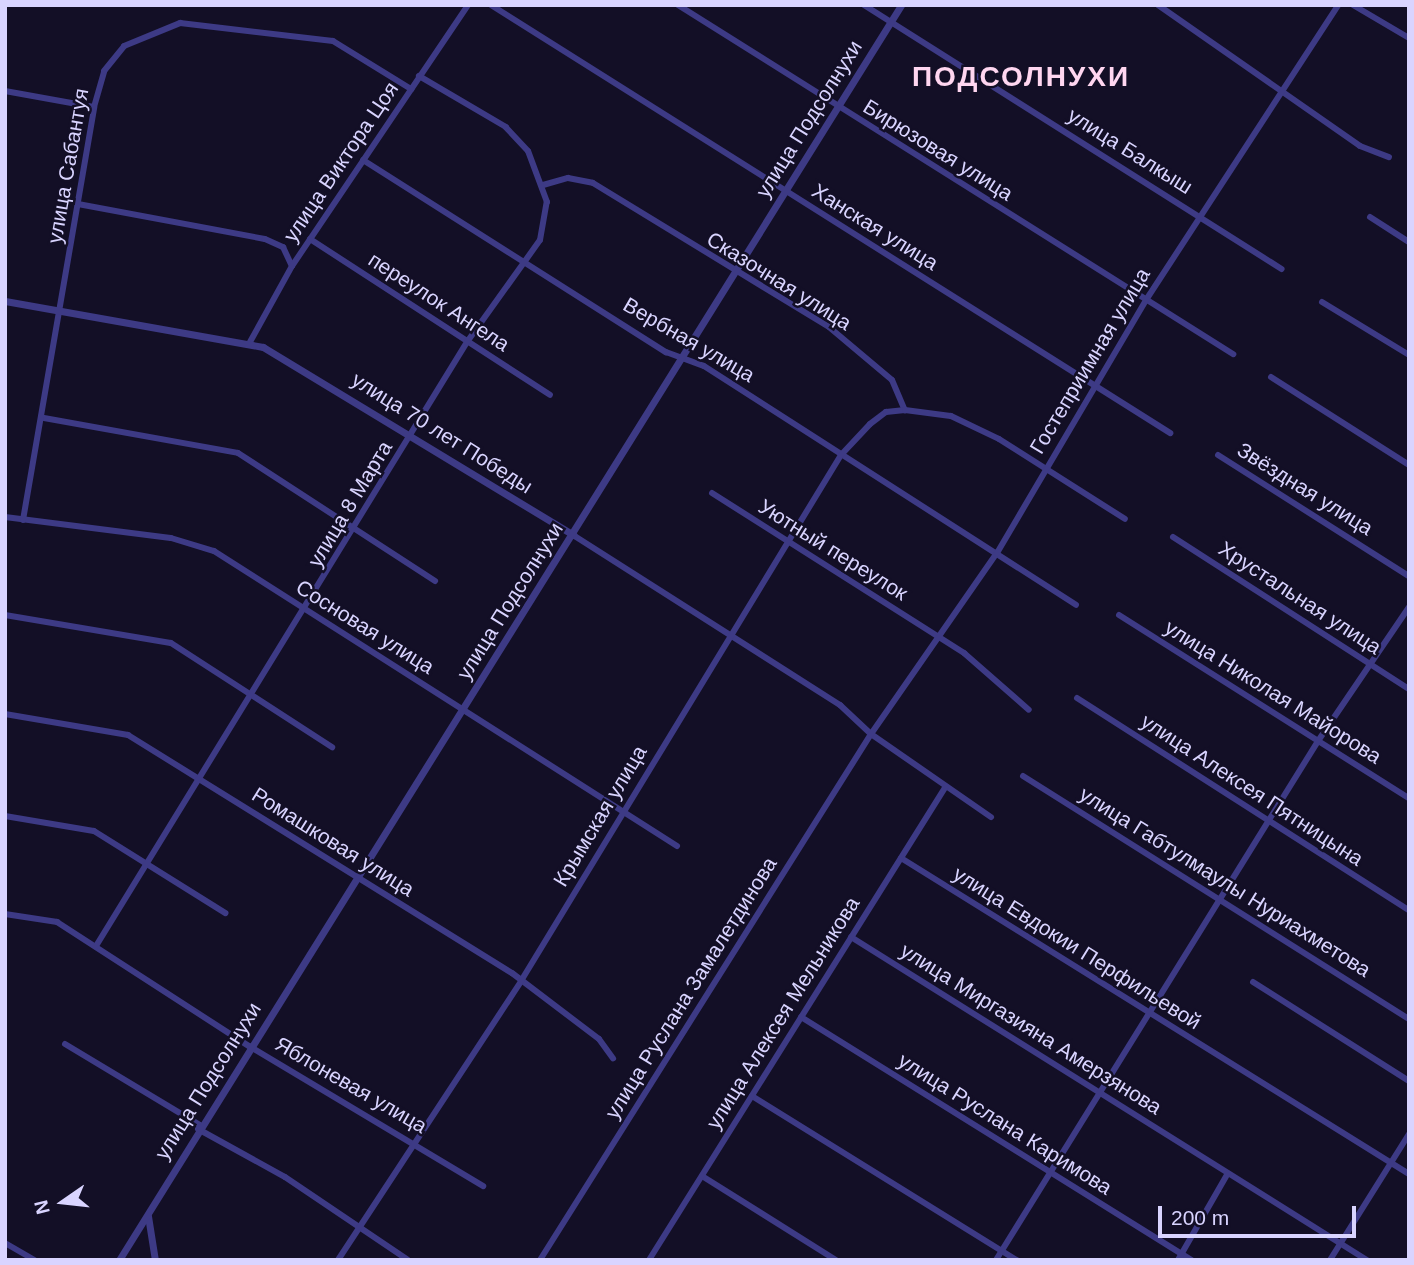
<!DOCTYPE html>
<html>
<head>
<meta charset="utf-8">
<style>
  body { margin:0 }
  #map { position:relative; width:1414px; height:1265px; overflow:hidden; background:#130f26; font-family:Arial,sans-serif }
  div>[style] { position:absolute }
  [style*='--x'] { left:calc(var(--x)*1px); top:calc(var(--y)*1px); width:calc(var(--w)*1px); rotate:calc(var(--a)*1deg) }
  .minor>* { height:6px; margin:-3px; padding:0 3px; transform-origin:3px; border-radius:3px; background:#3d3a85 }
  .tertiary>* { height:7px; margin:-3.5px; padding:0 3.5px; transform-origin:3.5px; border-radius:3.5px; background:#3d3a85 }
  span { translate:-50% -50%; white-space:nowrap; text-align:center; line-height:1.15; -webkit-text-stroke:5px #130f26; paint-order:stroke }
  .street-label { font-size:21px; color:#d9d4ff }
  .district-label { font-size:28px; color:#ffd6f0; font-weight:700; letter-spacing:2px }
  .frame { position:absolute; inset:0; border:7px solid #d9d4ff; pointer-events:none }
  .north { position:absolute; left:28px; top:1167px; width:70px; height:70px; -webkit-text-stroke:5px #130f26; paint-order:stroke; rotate:256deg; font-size:19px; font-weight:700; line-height:28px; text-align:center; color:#d9d4ff }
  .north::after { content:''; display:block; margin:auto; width:24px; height:32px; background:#d9d4ff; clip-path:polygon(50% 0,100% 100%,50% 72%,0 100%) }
  .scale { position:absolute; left:1158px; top:1206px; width:198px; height:32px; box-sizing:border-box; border:4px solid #d9d4ff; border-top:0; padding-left:9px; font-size:21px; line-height:24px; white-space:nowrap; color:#d9d4ff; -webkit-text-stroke:5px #130f26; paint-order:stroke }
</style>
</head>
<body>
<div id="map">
  <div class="minor">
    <div style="--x:491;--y:5;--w:803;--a:32.22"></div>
    <div style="--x:678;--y:5;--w:656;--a:32.16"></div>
    <div style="--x:864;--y:5;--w:494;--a:32.3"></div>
    <div style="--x:1158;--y:5;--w:246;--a:34.9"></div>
    <div style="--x:1360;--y:146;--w:31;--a:21"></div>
    <div style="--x:1353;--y:5;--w:65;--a:30.5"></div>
    <div style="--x:5;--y:91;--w:90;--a:10.2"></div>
    <div style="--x:363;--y:160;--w:359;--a:32.4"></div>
    <div style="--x:666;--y:352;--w:40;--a:20.2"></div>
    <div style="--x:704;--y:366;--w:442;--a:32.7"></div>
    <div style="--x:543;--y:185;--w:26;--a:-16"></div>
    <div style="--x:568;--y:178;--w:25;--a:11"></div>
    <div style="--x:593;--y:183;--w:276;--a:31.4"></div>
    <div style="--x:829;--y:327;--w:82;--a:40.1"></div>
    <div style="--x:892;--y:380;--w:33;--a:67"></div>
    <div style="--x:78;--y:204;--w:190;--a:10.6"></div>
    <div style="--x:265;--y:239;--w:20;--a:24"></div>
    <div style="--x:283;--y:247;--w:21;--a:65"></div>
    <div style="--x:1370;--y:217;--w:46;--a:32.7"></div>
    <div style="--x:310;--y:239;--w:286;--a:33"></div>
    <div style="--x:1322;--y:302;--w:102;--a:31.3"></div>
    <div style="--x:250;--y:342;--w:87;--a:-61.1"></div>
    <div style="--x:292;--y:266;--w:315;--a:-56"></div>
    <div style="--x:1271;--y:377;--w:164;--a:32.5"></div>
    <div style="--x:44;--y:418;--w:197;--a:10.2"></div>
    <div style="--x:238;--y:453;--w:235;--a:33"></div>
    <div style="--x:1218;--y:455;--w:226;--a:32.4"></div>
    <div style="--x:712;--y:493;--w:299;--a:32.4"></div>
    <div style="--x:964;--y:653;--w:86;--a:41.2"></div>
    <div style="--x:5;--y:517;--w:167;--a:7.2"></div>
    <div style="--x:171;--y:538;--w:45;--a:16.8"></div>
    <div style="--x:214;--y:551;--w:549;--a:32.5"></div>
    <div style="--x:23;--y:520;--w:419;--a:-80.2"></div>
    <div style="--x:94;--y:107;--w:37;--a:-74"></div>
    <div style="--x:104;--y:71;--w:32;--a:-51"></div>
    <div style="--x:124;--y:46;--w:61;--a:-22.3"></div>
    <div style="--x:180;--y:23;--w:154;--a:6.7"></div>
    <div style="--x:333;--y:41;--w:92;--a:31.6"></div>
    <div style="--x:573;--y:535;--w:317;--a:32.5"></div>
    <div style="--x:840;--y:705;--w:42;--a:43.1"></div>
    <div style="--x:871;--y:734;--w:146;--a:34.7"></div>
    <div style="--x:1173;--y:537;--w:281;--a:32.8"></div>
    <div style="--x:5;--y:615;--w:168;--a:9.6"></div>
    <div style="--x:171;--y:643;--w:192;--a:32.9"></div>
    <div style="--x:1119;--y:615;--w:343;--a:32.3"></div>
    <div style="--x:1077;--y:698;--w:394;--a:32.6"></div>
    <div style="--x:5;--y:714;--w:125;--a:9.7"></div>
    <div style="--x:128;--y:735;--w:452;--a:31.8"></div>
    <div style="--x:512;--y:973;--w:109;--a:37.2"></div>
    <div style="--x:599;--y:1039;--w:24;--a:54"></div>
    <div style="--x:1023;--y:776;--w:456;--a:32.2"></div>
    <div style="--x:5;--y:816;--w:90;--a:9.6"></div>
    <div style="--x:94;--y:831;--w:155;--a:32"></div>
    <div style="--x:901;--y:858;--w:598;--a:31.88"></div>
    <div style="--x:5;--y:914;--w:53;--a:8.7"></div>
    <div style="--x:57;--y:922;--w:229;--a:32.9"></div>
    <div style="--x:249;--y:1046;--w:273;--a:30.9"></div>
    <div style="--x:851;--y:937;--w:609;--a:32.05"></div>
    <div style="--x:96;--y:946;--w:709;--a:-58.44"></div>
    <div style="--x:467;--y:342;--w:125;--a:-54.4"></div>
    <div style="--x:540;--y:240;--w:39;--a:-80"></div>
    <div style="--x:547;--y:202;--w:54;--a:-110.4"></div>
    <div style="--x:528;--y:151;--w:33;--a:-133"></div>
    <div style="--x:506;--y:127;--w:101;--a:-149.6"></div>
    <div style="--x:1253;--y:982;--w:185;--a:32.4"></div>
    <div style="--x:801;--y:1017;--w:460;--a:31.9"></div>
    <div style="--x:65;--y:1044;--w:157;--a:31"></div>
    <div style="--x:752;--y:1096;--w:312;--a:31.8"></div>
    <div style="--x:198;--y:1129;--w:99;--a:28.9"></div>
    <div style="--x:285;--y:1177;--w:148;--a:34"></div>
    <div style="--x:702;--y:1176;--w:158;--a:32.1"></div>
    <div style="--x:5;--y:1243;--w:34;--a:30"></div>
    <div style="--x:338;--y:1260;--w:334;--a:-56.7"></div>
    <div style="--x:521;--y:981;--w:616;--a:-58.69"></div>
    <div style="--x:841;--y:455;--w:42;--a:-46.9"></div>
    <div style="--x:870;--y:424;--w:20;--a:-37"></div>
    <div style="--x:886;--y:412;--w:19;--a:-6"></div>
    <div style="--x:905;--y:410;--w:46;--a:7.4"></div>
    <div style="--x:951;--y:416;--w:53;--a:25.6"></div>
    <div style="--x:999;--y:439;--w:149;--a:32.4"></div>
    <div style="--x:540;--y:1260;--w:621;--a:-57.82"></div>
    <div style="--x:871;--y:734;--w:221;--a:-55.2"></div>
    <div style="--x:997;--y:553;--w:294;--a:-59.5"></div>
    <div style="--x:1146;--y:300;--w:352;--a:-56.9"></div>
    <div style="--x:649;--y:1260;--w:559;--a:-57.93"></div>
    <div style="--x:996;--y:1260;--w:611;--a:-58.18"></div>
    <div style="--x:1318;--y:741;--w:162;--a:-55.8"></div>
    <div style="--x:1178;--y:1260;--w:100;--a:-60.1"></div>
    <div style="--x:1330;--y:1260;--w:149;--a:-57.9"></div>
  </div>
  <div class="tertiary">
    <div style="--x:5;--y:301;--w:262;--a:10.1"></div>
    <div style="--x:263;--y:347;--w:363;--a:31.2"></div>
    <div style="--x:148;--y:1216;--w:45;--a:81"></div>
    <div style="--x:119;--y:1260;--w:1479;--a:-58.07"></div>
  </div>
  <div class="street-label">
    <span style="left:809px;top:119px;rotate:-58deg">улица Подсолнухи</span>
    <span style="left:938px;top:150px;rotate:32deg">Бирюзовая улица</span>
    <span style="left:1130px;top:151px;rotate:32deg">улица Балкыш</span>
    <span style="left:341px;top:162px;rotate:-56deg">улица Виктора Цоя</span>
    <span style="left:68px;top:166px;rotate:-80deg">улица Сабантуя</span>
    <span style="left:875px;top:227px;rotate:32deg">Ханская улица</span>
    <span style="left:779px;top:281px;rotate:32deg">Сказочная улица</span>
    <span style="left:439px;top:302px;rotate:33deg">переулок Ангела</span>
    <span style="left:689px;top:340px;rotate:30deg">Вербная улица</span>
    <span style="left:1090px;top:361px;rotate:-59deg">Гостеприимная улица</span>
    <span style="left:442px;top:433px;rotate:32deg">улица 70 лет Победы</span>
    <span style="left:1305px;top:489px;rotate:32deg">Звёздная улица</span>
    <span style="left:350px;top:504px;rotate:-59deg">улица 8 Марта</span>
    <span style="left:833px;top:550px;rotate:32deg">Уютный переулок</span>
    <span style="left:1300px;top:598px;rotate:33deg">Хрустальная улица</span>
    <span style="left:510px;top:601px;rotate:-58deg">улица Подсолнухи</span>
    <span style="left:365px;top:627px;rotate:32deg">Сосновая улица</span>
    <span style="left:1273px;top:692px;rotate:32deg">улица Николая Майорова</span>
    <span style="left:1252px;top:790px;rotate:33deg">улица Алексея Пятницына</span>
    <span style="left:600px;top:816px;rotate:-59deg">Крымская улица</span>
    <span style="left:333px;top:842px;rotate:32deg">Ромашковая улица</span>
    <span style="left:1225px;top:882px;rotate:32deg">улица Габтулмаулы Нуриахметова</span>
    <span style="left:1077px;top:948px;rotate:32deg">улица Евдокии Перфильевой</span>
    <span style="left:691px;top:988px;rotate:-58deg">улица Руслана Замалетдинова</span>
    <span style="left:783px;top:1013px;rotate:-58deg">улица Алексея Мельникова</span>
    <span style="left:1031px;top:1029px;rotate:32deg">улица Миргазияна Амерзянова</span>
    <span style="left:208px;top:1081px;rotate:-58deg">улица Подсолнухи</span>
    <span style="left:351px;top:1085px;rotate:30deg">Яблоневая улица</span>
    <span style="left:1005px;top:1124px;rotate:32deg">улица Руслана Каримова</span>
  </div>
  <div class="district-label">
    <span style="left:1021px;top:77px">ПОДСОЛНУХИ</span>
  </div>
  <div class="frame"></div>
  <div class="north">N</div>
  <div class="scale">200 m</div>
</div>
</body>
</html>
